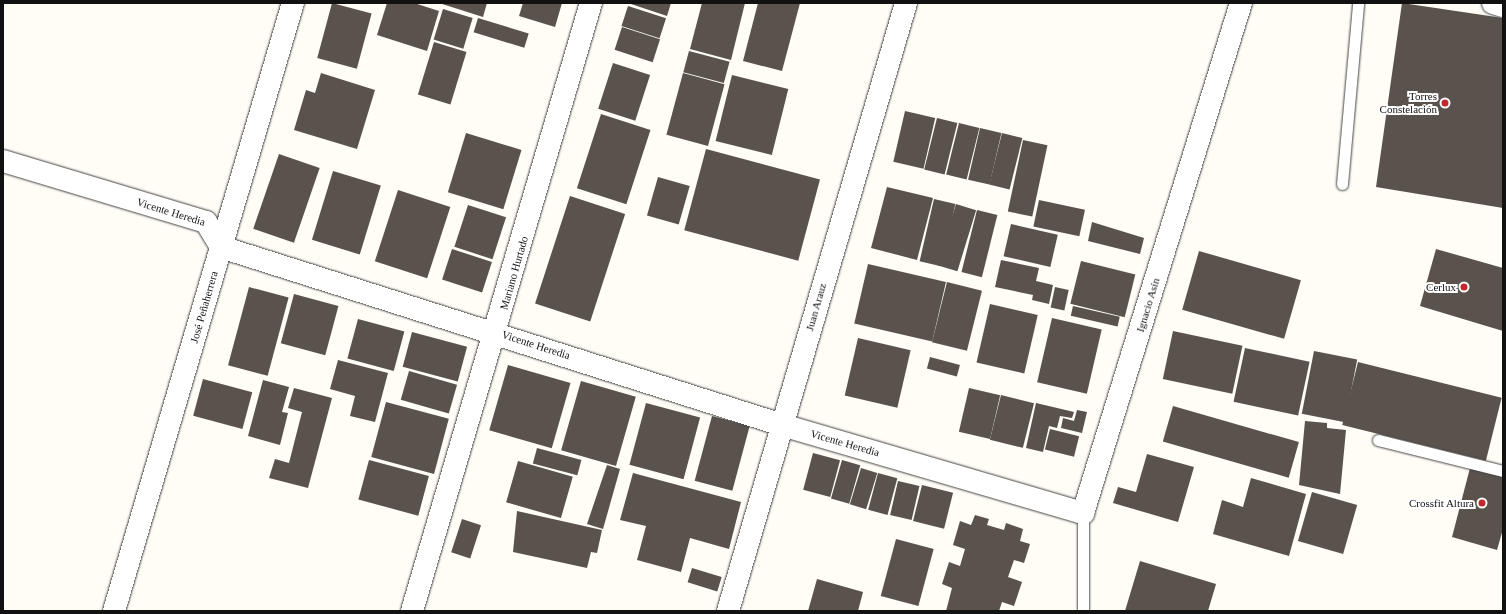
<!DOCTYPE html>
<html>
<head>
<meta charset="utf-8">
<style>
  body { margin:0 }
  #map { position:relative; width:1506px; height:614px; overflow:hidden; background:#fffdf5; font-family:"Times New Roman",serif }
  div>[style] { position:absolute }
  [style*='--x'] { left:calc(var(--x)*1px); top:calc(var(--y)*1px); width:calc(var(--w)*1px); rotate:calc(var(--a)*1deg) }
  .building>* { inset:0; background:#5a524d; transform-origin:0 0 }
  .roads { filter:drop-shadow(0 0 1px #444) drop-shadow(0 0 1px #444) }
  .service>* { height:11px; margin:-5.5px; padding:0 5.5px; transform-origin:5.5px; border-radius:5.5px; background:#fff }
  .minor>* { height:22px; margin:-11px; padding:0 11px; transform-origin:11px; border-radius:11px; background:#fff }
  .dots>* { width:11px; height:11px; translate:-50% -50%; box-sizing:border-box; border:2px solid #fff; border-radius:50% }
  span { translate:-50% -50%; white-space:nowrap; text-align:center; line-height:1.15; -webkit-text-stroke:4px #fff; paint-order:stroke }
  .poi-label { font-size:11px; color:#111 }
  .right { translate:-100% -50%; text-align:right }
  .street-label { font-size:11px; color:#111 }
  .frame { position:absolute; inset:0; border:4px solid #111; pointer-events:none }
</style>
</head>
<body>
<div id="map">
  <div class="building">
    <div style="left:332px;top:3px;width:41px;height:57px;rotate:15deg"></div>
    <div style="clip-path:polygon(387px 3px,414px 3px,439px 11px,427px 51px,377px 35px)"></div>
    <div style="clip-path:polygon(439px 3px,487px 3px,483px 17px)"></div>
    <div style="clip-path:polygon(523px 3px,562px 3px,555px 27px,519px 16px)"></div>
    <div style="clip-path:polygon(628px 3px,671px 3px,667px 16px)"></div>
    <div style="clip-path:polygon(702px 3px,745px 3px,731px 60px,690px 49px)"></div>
    <div style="clip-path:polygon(758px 3px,800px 3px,782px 71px,743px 61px)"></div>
    <div style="clip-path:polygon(1402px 3px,1503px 18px,1503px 208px,1376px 187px)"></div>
    <div style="left:628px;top:6px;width:40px;height:21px;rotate:18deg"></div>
    <div style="left:443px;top:9px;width:31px;height:32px;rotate:17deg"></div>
    <div style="left:478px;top:18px;width:53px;height:15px;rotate:17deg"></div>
    <div style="left:622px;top:27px;width:40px;height:24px;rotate:18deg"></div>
    <div style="left:434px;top:42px;width:34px;height:55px;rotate:17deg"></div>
    <div style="left:689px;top:51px;width:42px;height:22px;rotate:15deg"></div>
    <div style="left:613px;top:63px;width:39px;height:48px;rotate:18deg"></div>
    <div style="clip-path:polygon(321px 73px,375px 90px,357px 149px,294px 130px,306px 90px,315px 93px)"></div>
    <div style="left:683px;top:73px;width:43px;height:64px;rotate:15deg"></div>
    <div style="left:732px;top:75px;width:58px;height:68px;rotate:14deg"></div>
    <div style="left:905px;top:111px;width:31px;height:52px;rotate:13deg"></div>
    <div style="left:601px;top:114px;width:52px;height:78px;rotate:18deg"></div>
    <div style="left:937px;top:118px;width:21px;height:53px;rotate:14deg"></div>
    <div style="left:959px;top:123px;width:21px;height:53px;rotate:14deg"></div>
    <div style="left:980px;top:128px;width:22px;height:53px;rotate:13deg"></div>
    <div style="left:466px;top:133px;width:58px;height:62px;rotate:17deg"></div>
    <div style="left:1002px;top:133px;width:21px;height:53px;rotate:14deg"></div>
    <div style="left:1023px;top:140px;width:25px;height:73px;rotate:12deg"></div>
    <div style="left:706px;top:149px;width:118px;height:84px;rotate:15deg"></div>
    <div style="left:279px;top:154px;width:43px;height:79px;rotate:19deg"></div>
    <div style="left:333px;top:171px;width:50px;height:72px;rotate:17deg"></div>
    <div style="left:658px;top:177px;width:33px;height:40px;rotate:16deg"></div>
    <div style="clip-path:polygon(887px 187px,933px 198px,917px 260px,898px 255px,906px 224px,898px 255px,871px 248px)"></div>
    <div style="left:398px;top:190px;width:55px;height:75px;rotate:18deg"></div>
    <div style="left:570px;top:196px;width:58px;height:113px;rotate:18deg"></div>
    <div style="left:934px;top:199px;width:22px;height:64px;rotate:13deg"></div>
    <div style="left:1039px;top:200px;width:47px;height:27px;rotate:12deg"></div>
    <div style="left:956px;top:204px;width:21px;height:64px;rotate:17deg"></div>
    <div style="left:468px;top:205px;width:40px;height:44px;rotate:18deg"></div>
    <div style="left:977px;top:210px;width:21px;height:64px;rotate:14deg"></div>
    <div style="clip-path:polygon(1092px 222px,1144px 238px,1140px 254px,1088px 241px)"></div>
    <div style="left:1011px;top:224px;width:48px;height:33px;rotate:13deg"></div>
    <div style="left:452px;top:249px;width:42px;height:32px;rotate:18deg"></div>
    <div style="clip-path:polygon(1436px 249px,1503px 268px,1503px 331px,1420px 306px)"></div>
    <div style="left:1199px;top:251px;width:106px;height:61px;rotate:16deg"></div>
    <div style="clip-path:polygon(1001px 260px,1039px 268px,1036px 281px,1053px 285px,1049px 304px,1032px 300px,1033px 295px,995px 287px)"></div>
    <div style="left:1081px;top:261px;width:56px;height:44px;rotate:14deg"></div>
    <div style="left:868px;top:264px;width:80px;height:61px;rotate:13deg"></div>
    <div style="left:947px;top:282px;width:36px;height:62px;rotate:14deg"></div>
    <div style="left:249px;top:287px;width:41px;height:81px;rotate:15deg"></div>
    <div style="left:1055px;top:287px;width:14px;height:21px;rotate:12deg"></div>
    <div style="left:294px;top:294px;width:46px;height:51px;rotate:15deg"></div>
    <div style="left:990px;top:304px;width:49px;height:60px;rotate:13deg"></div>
    <div style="left:1073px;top:306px;width:48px;height:10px;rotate:13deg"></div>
    <div style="left:1052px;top:318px;width:51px;height:66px;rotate:13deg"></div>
    <div style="left:358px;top:319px;width:48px;height:41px;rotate:15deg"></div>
    <div style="left:1173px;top:331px;width:71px;height:49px;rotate:12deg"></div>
    <div style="left:412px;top:332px;width:57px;height:36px;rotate:15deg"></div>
    <div style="left:858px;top:338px;width:54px;height:59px;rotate:13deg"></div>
    <div style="left:1245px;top:348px;width:66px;height:55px;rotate:12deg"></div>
    <div style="left:1314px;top:351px;width:44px;height:64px;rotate:11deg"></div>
    <div style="left:930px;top:357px;width:31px;height:12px;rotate:15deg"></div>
    <div style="clip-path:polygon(338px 360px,388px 373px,375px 422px,350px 416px,355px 396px,330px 389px)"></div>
    <div style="left:1358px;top:362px;width:148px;height:65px;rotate:14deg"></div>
    <div style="left:508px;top:365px;width:65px;height:68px;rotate:16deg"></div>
    <div style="left:409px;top:371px;width:50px;height:30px;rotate:16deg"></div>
    <div style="left:203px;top:379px;width:51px;height:38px;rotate:15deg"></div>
    <div style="clip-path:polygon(263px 380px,289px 387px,282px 412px,288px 413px,280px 445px,248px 436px)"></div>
    <div style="left:581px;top:381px;width:57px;height:72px;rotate:16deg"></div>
    <div style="clip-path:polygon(294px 388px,332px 398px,308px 488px,269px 478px,275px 459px,289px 463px,302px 412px,288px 408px)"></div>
    <div style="left:969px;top:388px;width:32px;height:45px;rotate:13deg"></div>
    <div style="left:1001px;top:395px;width:34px;height:46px;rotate:14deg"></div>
    <div style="left:386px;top:402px;width:65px;height:57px;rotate:15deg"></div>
    <div style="left:646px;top:403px;width:56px;height:64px;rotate:15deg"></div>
    <div style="clip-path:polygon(1036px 403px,1074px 412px,1072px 418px,1060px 416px,1057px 428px,1049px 426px,1043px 452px,1026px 448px)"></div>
    <div style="left:1173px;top:406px;width:131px;height:37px;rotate:16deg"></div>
    <div style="clip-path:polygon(1077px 410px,1087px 412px,1082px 433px,1061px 428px,1063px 418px,1074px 421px)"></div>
    <div style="left:712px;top:416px;width:39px;height:67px;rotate:15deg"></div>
    <div style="clip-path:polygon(1305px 421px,1327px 423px,1327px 428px,1346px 430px,1340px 494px,1299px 485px)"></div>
    <div style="left:1050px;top:429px;width:30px;height:21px;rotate:14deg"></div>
    <div style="left:537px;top:448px;width:46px;height:16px;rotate:15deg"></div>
    <div style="left:813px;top:453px;width:28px;height:38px;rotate:15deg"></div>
    <div style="clip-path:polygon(1147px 454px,1194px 467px,1178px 522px,1113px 503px,1118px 487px,1136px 492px)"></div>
    <div style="left:369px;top:460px;width:62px;height:41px;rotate:15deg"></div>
    <div style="left:842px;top:460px;width:19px;height:40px;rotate:16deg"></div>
    <div style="left:518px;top:461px;width:57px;height:43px;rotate:16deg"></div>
    <div style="clip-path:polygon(607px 465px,620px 469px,603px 529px,587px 524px)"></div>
    <div style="left:861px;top:468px;width:17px;height:38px;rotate:17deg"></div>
    <div style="clip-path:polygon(1470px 468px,1503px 477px,1503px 529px,1497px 550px,1452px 537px)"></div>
    <div style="clip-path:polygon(633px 473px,741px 502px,729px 549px,690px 538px,681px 572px,637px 560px,646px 526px,620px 520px)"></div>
    <div style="left:878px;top:473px;width:20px;height:38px;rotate:15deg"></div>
    <div style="clip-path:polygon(1251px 478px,1306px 494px,1289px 556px,1213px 534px,1222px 500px,1243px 507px)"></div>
    <div style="left:898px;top:481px;width:22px;height:35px;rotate:13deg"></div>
    <div style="left:922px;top:485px;width:32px;height:37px;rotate:14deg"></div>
    <div style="left:1312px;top:492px;width:47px;height:51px;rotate:16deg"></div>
    <div style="clip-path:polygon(517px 511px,602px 530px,597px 553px,591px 552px,587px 568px,513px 552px)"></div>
    <div style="clip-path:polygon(975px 515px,989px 519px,987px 525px,1004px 530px,1006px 523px,1023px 529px,1020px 541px,1030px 544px,1024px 563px,1014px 560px,1008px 577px,1022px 582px,1014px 606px,1002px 602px,999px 611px,946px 611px,952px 588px,942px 584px,949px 562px,960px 566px,965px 549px,953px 545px,960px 521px,971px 525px)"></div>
    <div style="left:462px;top:519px;width:20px;height:35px;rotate:18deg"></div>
    <div style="left:896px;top:539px;width:39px;height:59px;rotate:15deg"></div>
    <div style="clip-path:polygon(1140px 561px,1216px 584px,1208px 611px,1125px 611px)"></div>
    <div style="left:692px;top:568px;width:31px;height:15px;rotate:17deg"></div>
    <div style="clip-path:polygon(817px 579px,863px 592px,858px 611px,808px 611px)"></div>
  </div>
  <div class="roads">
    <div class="service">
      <div style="--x:1342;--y:184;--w:182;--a:-84.9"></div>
      <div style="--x:1378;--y:440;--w:129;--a:13.9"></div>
      <div style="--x:1083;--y:513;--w:98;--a:90"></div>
    </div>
    <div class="minor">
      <div style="--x:1493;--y:3;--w:10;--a:17"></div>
      <div style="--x:3;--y:161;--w:212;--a:16.7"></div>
      <div style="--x:206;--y:222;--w:29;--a:59"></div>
      <div style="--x:221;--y:247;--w:589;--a:17.6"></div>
      <div style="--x:782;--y:425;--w:314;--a:16.3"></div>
      <div style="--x:1083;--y:513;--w:534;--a:-72.79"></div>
      <div style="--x:114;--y:611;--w:634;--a:-73.6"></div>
      <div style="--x:412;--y:611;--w:634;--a:-73.6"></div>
      <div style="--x:728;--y:611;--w:634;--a:-73.68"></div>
    </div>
  </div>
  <div class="dots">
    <div style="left:1445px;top:103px;background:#c4262e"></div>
    <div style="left:1464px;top:287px;background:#c4262e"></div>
    <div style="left:1482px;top:503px;background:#c4262e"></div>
  </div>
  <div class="poi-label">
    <span class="right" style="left:1437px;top:103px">Torres<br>Constelación</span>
    <span class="right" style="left:1456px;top:287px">Cerlux</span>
    <span class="right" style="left:1474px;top:503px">Crossfit Altura</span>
  </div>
  <div class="street-label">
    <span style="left:171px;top:212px;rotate:17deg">Vicente Heredia</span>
    <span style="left:514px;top:273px;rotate:-74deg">Mariano Hurtado</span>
    <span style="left:1148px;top:305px;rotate:-73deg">Ignacio Asín</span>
    <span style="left:204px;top:307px;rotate:-74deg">José Peñaherrera</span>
    <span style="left:816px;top:307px;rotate:-74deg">Juan Arauz</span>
    <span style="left:536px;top:345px;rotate:18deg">Vicente Heredia</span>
    <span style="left:845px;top:443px;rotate:16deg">Vicente Heredia</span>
  </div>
  <div class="frame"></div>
</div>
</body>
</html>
